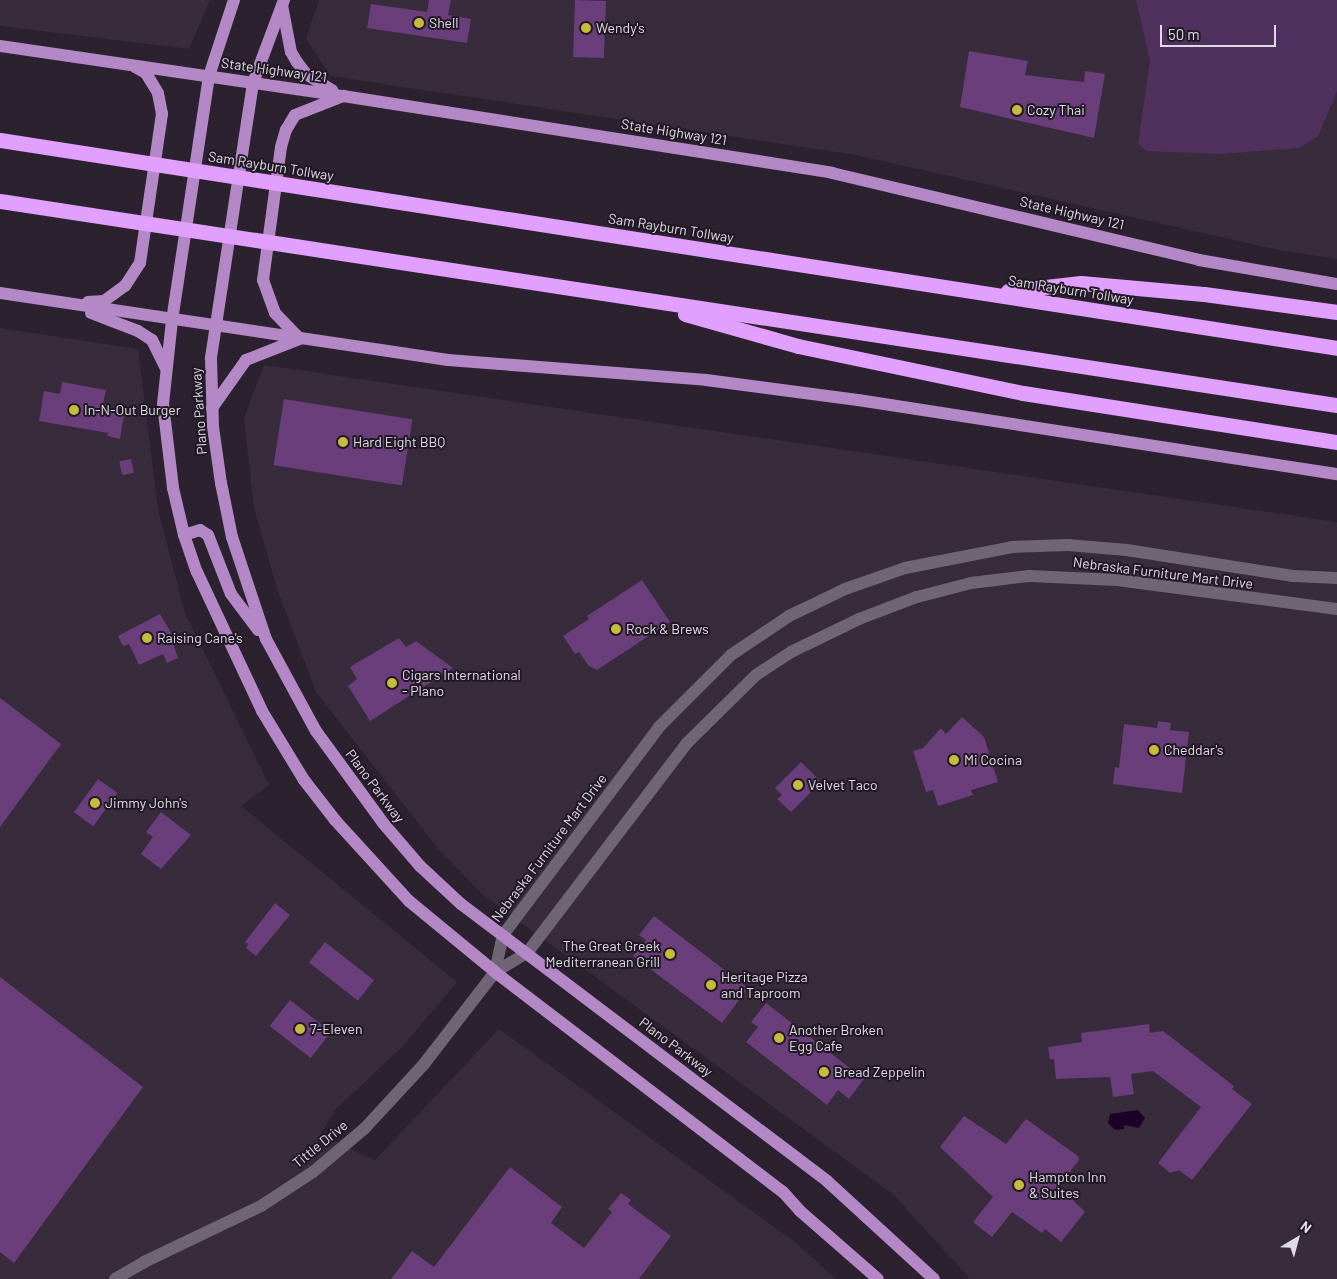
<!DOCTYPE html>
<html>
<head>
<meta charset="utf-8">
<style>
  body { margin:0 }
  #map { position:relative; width:1337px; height:1279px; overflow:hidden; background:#2b212f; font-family:Barlow,sans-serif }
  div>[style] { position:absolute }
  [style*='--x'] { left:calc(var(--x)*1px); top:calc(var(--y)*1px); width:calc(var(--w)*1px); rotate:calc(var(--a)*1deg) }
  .built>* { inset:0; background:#372b3c }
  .green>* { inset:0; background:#50305d }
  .water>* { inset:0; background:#1d0028 }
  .building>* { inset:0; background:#693e7a; transform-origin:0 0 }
  .minor>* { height:12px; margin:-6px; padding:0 6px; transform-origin:6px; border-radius:6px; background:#706574 }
  .major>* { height:12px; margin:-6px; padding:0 6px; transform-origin:6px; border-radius:6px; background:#b488c7 }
  .highway>* { height:15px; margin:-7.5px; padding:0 7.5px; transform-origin:7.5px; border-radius:7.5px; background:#e19ffe }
  .dots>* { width:14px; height:14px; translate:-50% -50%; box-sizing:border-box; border:2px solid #211825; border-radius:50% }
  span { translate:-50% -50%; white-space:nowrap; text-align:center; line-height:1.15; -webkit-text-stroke:4px #211825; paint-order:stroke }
  .poi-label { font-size:14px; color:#e0dae3 }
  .left { translate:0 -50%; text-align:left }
  .right { translate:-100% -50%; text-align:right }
  .street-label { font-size:14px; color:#e0dae3 }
  .north { position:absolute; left:1272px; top:1214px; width:50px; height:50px; -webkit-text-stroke:4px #211825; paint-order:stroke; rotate:37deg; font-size:14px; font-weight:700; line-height:20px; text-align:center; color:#e0dae3 }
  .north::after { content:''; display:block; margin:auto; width:18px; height:22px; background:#e0dae3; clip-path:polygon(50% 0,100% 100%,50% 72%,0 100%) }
  .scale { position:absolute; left:1160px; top:25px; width:116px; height:22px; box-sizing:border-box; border:2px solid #e0dae3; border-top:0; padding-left:6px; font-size:15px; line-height:18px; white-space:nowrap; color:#e0dae3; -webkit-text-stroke:4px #211825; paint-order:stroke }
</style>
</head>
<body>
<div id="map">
  <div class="built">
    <div style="clip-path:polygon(0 0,210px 0,189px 49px,0 26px)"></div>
    <div style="clip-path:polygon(319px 0,1337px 0,1337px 259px,1279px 250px,856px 155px,330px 76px,306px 38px)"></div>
    <div style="clip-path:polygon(0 328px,138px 349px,158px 509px,185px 613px,269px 785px,241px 806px,457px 982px,402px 1047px,334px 1111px,320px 1135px,375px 1160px,499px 1029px,795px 1242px,836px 1279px,0 1279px)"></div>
    <div style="clip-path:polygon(264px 365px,1337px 522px,1337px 1279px,970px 1279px,894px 1195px,483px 895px,440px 851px,316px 692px,278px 592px,254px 508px,244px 418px)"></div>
  </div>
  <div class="green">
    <div style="clip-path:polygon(1136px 0,1337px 0,1337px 91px,1318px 136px,1299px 148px,1222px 154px,1147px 151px,1138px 144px,1150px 61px)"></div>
  </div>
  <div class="water">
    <div style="clip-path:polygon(1138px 1110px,1145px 1118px,1139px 1128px,1124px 1125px,1124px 1129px,1115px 1130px,1108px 1123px,1110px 1114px)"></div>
  </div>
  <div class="building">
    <div style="clip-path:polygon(429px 0,451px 0,448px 15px,471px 19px,467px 43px,367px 28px,371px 4px,427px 12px)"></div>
    <div style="left:575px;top:0;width:31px;height:57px;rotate:2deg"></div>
    <div style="clip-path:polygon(969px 51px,1028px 61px,1025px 75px,1084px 82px,1085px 71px,1105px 74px,1094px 138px,960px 107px)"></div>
    <div style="clip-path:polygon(62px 382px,106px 390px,103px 404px,108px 404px,107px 411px,124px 415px,120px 439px,107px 436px,108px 433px,39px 421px,44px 391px,60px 394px)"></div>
    <div style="left:284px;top:399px;width:130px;height:67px;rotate:9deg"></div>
    <div style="left:131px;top:459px;width:14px;height:12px;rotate:78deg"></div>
    <div style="clip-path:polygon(642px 580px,670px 622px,597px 670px,589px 666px,579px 652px,575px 654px,563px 636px,589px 619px,587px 616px)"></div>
    <div style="clip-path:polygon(160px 614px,176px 641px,173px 643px,178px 658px,167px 663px,163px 654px,139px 665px,129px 644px,123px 646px,118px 636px)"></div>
    <div style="clip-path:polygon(399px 638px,406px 647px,416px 641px,453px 668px,370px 721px,348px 686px,357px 679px,350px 667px)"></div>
    <div style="clip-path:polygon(0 698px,61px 744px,0 827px)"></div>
    <div style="clip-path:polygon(962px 717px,984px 737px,998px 782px,971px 790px,973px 795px,938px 806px,933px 790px,926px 792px,913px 751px,923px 748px,941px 728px,946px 734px)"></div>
    <div style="clip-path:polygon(1158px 721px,1171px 723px,1170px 730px,1189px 732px,1182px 793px,1113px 784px,1115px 767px,1119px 768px,1124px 724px,1157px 728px)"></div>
    <div style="clip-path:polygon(801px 762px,821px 782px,791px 812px,777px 799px,782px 795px,775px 788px)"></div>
    <div style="left:98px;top:779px;width:24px;height:41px;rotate:36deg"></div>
    <div style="clip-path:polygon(161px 812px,191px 835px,161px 869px,141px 854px,153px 837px,146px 832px)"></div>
    <div style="clip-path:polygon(275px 903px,290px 915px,256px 956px,246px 948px,248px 944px,245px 942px)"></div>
    <div style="clip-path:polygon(654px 916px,748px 988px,722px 1023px,633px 956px,646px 940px,639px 935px)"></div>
    <div style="left:325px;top:942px;width:62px;height:26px;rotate:38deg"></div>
    <div style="clip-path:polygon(0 977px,143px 1087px,14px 1263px,0 1252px)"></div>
    <div style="left:290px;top:1000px;width:52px;height:33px;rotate:38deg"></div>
    <div style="clip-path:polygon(766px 1003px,864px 1079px,849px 1099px,838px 1090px,827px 1105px,746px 1042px,758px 1027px,751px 1022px)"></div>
    <div style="clip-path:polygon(1149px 1024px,1150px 1033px,1163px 1031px,1234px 1086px,1232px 1089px,1252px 1104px,1192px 1180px,1179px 1170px,1170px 1173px,1158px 1163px,1201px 1107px,1153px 1071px,1131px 1074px,1134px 1094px,1113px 1097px,1110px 1077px,1056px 1079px,1054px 1059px,1050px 1059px,1048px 1047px,1082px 1042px,1081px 1033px)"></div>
    <div style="clip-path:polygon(964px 1116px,1006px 1144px,1026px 1119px,1078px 1156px,1079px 1160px,1059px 1186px,1085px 1212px,1061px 1242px,1045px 1229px,1042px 1233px,1012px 1212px,992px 1237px,973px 1222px,993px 1197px,940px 1147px)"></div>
    <div style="clip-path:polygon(510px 1167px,562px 1207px,551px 1223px,584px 1248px,612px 1212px,608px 1209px,621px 1193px,631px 1200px,628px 1204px,671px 1236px,639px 1279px,391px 1279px,412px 1251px,434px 1267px)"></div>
  </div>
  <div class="minor">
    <div style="--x:495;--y:972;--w:38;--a:-78"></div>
    <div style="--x:503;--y:935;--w:260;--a:-53.1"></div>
    <div style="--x:659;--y:727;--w:102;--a:-45"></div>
    <div style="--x:731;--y:655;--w:70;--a:-33.9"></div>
    <div style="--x:789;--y:616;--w:62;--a:-25.7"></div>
    <div style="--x:845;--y:589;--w:64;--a:-19.3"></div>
    <div style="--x:905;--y:568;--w:109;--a:-11.1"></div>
    <div style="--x:1012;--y:547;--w:56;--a:-2"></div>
    <div style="--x:1068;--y:545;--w:59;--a:4.8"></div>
    <div style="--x:1127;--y:550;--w:168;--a:8.9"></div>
    <div style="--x:1293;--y:576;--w:44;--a:2.6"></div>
    <div style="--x:115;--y:1279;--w:34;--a:-30"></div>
    <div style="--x:144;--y:1262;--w:130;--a:-25.6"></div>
    <div style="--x:261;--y:1206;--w:62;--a:-33.2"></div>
    <div style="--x:313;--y:1172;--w:68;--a:-40.2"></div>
    <div style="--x:365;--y:1128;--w:87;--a:-47.3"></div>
    <div style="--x:424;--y:1064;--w:116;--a:-52.3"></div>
    <div style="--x:495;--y:972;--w:37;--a:-31"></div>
    <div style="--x:527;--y:953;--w:263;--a:-52.7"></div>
    <div style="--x:686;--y:744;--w:98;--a:-44.6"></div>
    <div style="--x:756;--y:675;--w:42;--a:-33.3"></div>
    <div style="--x:791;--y:652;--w:76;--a:-25.9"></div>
    <div style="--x:859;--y:619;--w:62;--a:-20.8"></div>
    <div style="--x:917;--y:597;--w:56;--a:-14.5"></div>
    <div style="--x:971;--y:583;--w:58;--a:-6.9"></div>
    <div style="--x:1029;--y:576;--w:88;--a:2.6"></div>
    <div style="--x:1117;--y:580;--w:222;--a:7.5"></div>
  </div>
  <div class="major">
    <div style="--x:234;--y:0;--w:80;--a:108.2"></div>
    <div style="--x:209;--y:76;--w:247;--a:98.6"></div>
    <div style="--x:172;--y:320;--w:84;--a:96.1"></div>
    <div style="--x:163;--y:404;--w:85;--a:83.2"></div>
    <div style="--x:173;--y:488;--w:48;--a:76.8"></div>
    <div style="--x:184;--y:535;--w:39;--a:71"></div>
    <div style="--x:197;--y:572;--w:153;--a:64.9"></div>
    <div style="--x:262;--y:711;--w:81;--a:58.7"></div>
    <div style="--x:304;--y:780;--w:51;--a:52.2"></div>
    <div style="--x:335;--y:820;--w:110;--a:47.6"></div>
    <div style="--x:409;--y:901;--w:112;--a:39.5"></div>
    <div style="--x:495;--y:972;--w:362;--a:37.4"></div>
    <div style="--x:783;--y:1192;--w:25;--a:48"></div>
    <div style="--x:800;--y:1211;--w:103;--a:41.1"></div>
    <div style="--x:284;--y:0;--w:89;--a:110.5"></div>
    <div style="--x:253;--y:83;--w:279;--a:98.7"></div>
    <div style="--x:211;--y:359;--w:68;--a:88.3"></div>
    <div style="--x:213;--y:427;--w:57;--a:81.9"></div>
    <div style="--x:221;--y:483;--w:55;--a:78.5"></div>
    <div style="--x:232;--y:537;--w:108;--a:71.6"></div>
    <div style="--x:266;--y:639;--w:105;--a:61.5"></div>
    <div style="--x:316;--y:731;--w:114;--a:53.9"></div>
    <div style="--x:383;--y:823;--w:57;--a:49.3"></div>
    <div style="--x:420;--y:866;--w:56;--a:42.8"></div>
    <div style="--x:461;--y:904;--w:459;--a:37.1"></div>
    <div style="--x:827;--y:1181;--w:145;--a:42.5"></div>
    <div style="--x:282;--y:5;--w:48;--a:79.2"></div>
    <div style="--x:291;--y:52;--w:12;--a:59"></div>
    <div style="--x:297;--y:62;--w:15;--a:53"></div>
    <div style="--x:306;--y:74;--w:31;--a:32"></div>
    <div style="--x:0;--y:46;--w:347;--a:8.3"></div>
    <div style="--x:343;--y:96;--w:495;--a:8.9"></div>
    <div style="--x:832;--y:173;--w:377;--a:13.3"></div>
    <div style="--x:1199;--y:260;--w:140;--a:9.9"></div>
    <div style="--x:0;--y:293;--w:453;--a:8.5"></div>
    <div style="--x:448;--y:360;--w:259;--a:4.4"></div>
    <div style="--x:706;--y:380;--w:153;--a:7.5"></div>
    <div style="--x:858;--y:400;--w:485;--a:8.8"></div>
    <div style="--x:88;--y:302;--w:16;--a:-4"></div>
    <div style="--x:104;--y:301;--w:26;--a:-36"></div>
    <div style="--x:125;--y:286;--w:27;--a:-57"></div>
    <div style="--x:140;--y:263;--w:151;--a:-81.6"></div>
    <div style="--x:162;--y:114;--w:21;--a:-101"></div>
    <div style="--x:158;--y:93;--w:23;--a:-121"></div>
    <div style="--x:146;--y:73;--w:13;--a:-151"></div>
    <div style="--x:91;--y:313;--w:50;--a:21"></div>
    <div style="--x:138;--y:331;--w:17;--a:33"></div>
    <div style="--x:152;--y:340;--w:30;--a:64"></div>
    <div style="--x:300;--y:339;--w:36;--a:-134"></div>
    <div style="--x:275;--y:313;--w:35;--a:-110"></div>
    <div style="--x:263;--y:280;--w:134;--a:-82.3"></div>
    <div style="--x:281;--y:147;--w:18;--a:-74"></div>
    <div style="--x:286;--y:130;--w:17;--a:-59"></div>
    <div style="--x:295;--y:115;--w:52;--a:-21.6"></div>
    <div style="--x:212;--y:408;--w:59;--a:-54.7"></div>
    <div style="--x:246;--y:360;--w:55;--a:-21.4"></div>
    <div style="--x:184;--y:535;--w:17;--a:-17"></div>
    <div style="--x:200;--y:530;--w:9;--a:32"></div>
    <div style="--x:208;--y:535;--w:63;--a:68.7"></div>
    <div style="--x:231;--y:594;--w:45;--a:53.1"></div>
  </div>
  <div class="highway">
    <div style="--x:0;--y:140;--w:1353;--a:8.84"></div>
    <div style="--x:0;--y:201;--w:1352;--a:8.68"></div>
    <div style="--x:1008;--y:291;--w:73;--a:-6.3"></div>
    <div style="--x:1081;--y:283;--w:123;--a:5.1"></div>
    <div style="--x:1204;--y:294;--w:134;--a:7.7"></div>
    <div style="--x:685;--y:314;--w:117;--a:15.8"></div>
    <div style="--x:798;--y:346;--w:230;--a:11.8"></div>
    <div style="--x:1023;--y:393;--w:318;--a:8.9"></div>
  </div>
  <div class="dots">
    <div style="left:419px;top:23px;background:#c5bc3d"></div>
    <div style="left:586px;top:28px;background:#c5bc3d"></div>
    <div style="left:1017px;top:110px;background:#c5bc3d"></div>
    <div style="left:74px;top:410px;background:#c5bc3d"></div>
    <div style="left:343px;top:442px;background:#c5bc3d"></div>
    <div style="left:616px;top:629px;background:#c5bc3d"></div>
    <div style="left:147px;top:638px;background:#c5bc3d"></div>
    <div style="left:392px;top:683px;background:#c5bc3d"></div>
    <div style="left:1154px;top:750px;background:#c5bc3d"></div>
    <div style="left:954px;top:760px;background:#c5bc3d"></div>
    <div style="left:798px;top:785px;background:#c5bc3d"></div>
    <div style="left:95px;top:803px;background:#c5bc3d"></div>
    <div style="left:670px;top:954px;background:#c5bc3d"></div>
    <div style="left:711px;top:985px;background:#c5bc3d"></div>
    <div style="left:300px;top:1029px;background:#c5bc3d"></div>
    <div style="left:779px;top:1038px;background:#c5bc3d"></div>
    <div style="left:824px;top:1072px;background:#c5bc3d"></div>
    <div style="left:1019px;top:1185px;background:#c5bc3d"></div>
  </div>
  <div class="poi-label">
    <span class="left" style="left:429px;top:23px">Shell</span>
    <span class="left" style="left:596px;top:28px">Wendy's</span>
    <span class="left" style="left:1027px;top:110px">Cozy Thai</span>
    <span class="left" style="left:84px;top:410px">In-N-Out Burger</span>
    <span class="left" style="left:353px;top:442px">Hard Eight BBQ</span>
    <span class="left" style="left:626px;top:629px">Rock &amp; Brews</span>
    <span class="left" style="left:157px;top:638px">Raising Cane's</span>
    <span class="left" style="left:402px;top:683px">Cigars International<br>- Plano</span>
    <span class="left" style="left:1164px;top:750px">Cheddar's</span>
    <span class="left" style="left:964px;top:760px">Mi Cocina</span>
    <span class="left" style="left:808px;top:785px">Velvet Taco</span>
    <span class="left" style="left:105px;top:803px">Jimmy John's</span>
    <span class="right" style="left:660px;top:954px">The Great Greek<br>Mediterranean Grill</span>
    <span class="left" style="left:721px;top:985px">Heritage Pizza<br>and Taproom</span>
    <span class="left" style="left:310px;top:1029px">7-Eleven</span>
    <span class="left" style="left:789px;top:1038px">Another Broken<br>Egg Cafe</span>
    <span class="left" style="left:834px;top:1072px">Bread Zeppelin</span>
    <span class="left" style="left:1029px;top:1185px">Hampton Inn<br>&amp; Suites</span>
  </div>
  <div class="street-label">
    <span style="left:274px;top:70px;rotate:8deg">State Highway 121</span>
    <span style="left:674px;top:132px;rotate:9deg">State Highway 121</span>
    <span style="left:271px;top:166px;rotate:9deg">Sam Rayburn Tollway</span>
    <span style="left:1072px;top:213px;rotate:13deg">State Highway 121</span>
    <span style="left:671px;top:228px;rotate:9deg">Sam Rayburn Tollway</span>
    <span style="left:1071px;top:290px;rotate:9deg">Sam Rayburn Tollway</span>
    <span style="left:199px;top:411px;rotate:-94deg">Plano Parkway</span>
    <span style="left:1163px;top:573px;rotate:7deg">Nebraska Furniture Mart Drive</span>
    <span style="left:375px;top:786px;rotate:53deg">Plano Parkway</span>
    <span style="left:549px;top:848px;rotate:-53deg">Nebraska Furniture Mart Drive</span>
    <span style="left:676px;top:1047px;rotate:37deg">Plano Parkway</span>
    <span style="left:320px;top:1144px;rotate:-39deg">Tittle Drive</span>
  </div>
  <div class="north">N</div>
  <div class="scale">50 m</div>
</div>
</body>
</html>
